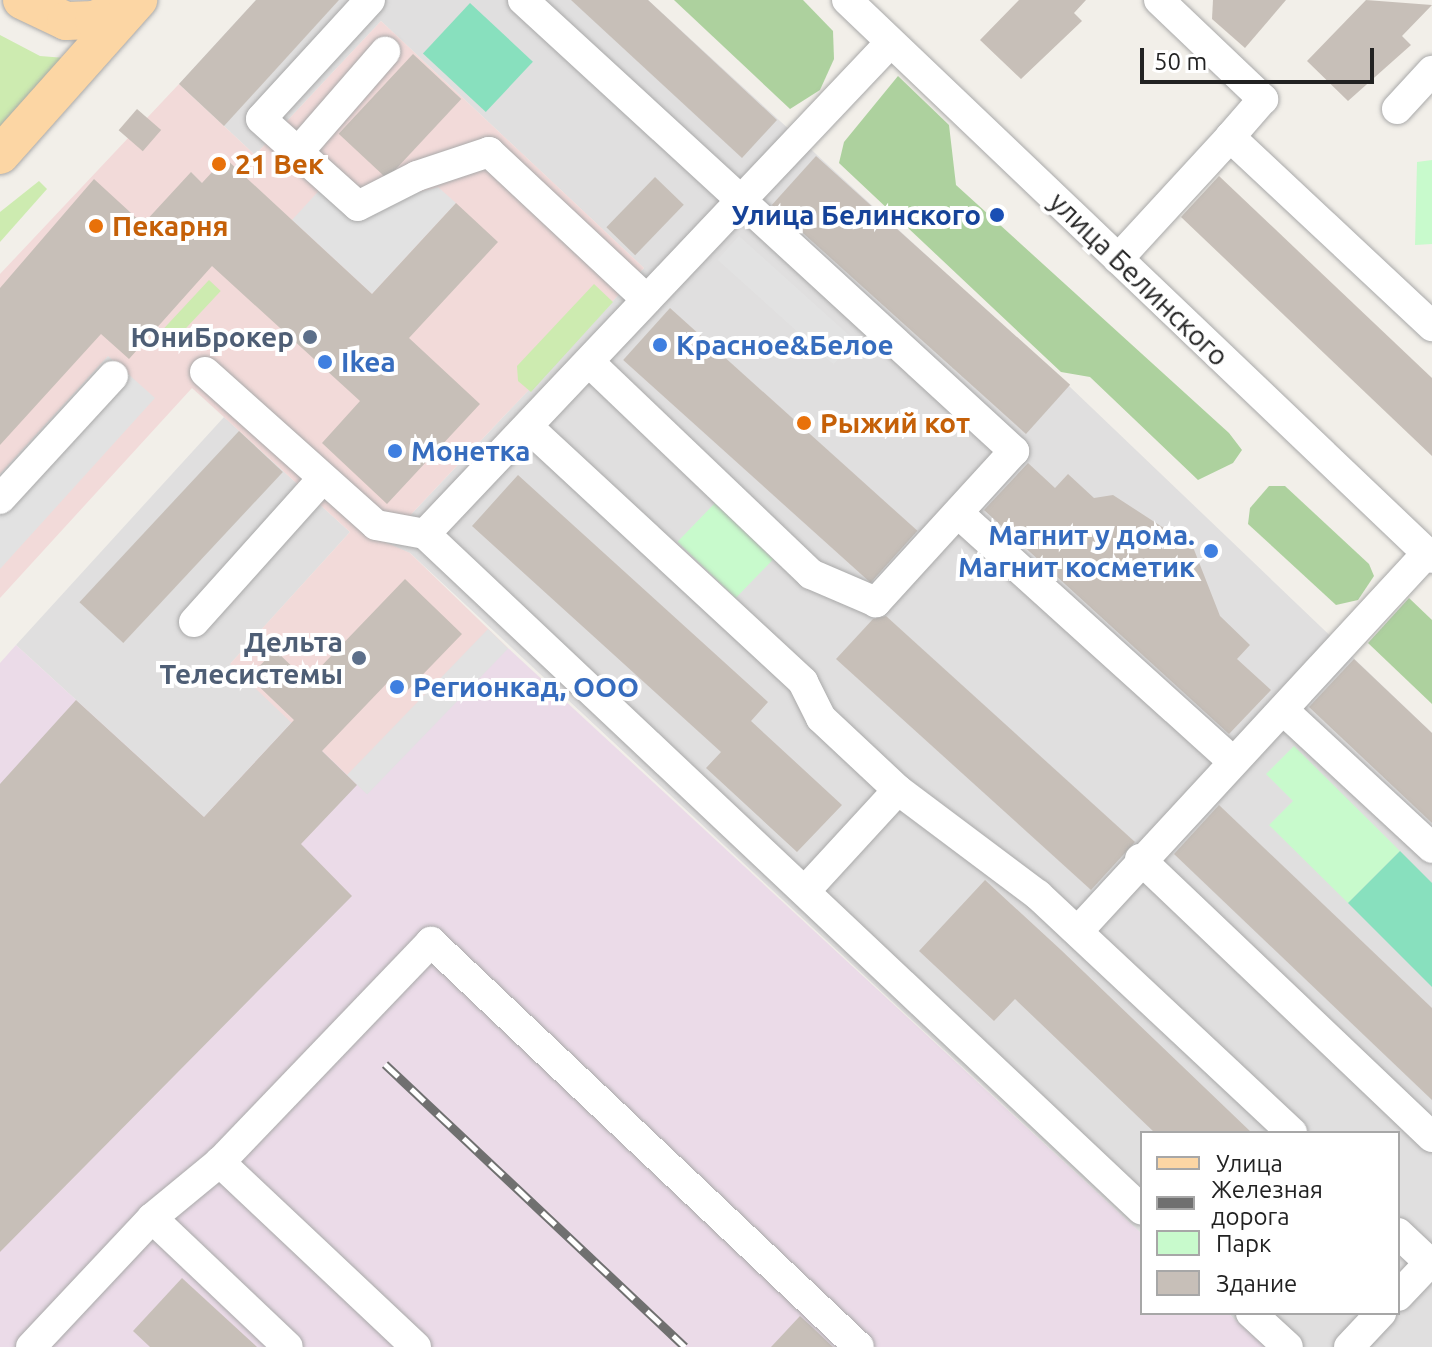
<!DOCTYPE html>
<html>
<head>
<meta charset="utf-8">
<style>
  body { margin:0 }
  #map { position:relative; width:1432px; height:1347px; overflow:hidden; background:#f2efe9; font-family:Ubuntu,sans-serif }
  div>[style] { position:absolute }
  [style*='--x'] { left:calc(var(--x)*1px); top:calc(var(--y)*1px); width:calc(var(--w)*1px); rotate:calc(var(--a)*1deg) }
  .residential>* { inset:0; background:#e0dfdf }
  .commercial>* { inset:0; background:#f2dad9 }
  .industrial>* { inset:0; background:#ebdbe8 }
  .grass>* { inset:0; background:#cdebb0; transform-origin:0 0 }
  .forest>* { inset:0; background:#add19e }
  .park>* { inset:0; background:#c8facc; transform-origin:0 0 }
  .pitch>* { inset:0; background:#88e0be; transform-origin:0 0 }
  .parking>* { inset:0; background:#e2e2e2; transform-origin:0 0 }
  .building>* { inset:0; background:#c7bfb8; transform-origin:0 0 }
  .roads { filter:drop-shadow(0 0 2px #a9a9a9) drop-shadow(0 0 2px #a9a9a9) }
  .minor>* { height:30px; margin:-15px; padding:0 15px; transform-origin:15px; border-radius:15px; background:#fff }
  .major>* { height:38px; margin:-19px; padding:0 19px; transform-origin:19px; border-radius:19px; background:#fcd6a4 }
  .rail>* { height:9px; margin-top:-4.5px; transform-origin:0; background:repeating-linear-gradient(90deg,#fff 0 18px,#707070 0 36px); box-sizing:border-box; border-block:2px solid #707070 }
  .dots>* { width:22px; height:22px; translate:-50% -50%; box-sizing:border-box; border:4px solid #fff; border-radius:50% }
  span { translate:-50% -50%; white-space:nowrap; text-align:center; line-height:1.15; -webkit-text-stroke:8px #fff; paint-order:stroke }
  .food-label { font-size:28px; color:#c56008; font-weight:700 }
  .left { translate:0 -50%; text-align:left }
  .transit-label { font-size:28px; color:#164399; font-weight:700 }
  .right { translate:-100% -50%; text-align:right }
  .street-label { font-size:28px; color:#222 }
  .service-label { font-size:28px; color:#4e5e75; font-weight:700 }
  .shop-label { font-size:28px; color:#366cbe; font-weight:700 }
  .legend { position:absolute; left:1140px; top:1131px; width:260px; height:184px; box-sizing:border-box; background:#fff; border:2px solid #a7a7a7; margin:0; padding:10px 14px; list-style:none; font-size:24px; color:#222 }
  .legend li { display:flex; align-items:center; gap:16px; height:40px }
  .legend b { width:40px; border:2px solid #a7a7a7 }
  .scale { position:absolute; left:1140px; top:48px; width:234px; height:36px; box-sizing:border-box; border:4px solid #222; border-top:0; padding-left:10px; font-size:24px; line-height:28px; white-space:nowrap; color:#222; -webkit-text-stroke:6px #fff; paint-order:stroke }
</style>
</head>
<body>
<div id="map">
  <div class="residential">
    <div style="clip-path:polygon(256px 0,648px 0,1069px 386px,1432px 733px,1432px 1347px,1265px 1347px,1228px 1313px,1398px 1313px,1398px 1133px,1142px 1133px,1142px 1234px,410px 553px,384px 543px,644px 268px,381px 21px,255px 155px,179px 84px)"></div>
    <div style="clip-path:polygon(224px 417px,350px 532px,231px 663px,292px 722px,204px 817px,16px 645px)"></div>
  </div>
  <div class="commercial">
    <div style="clip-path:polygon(381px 21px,644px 268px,385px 542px,410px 553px,508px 648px,363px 791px,230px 664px,350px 532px,192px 388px,0 598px,0 274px,179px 84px,255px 155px)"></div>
  </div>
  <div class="industrial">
    <div style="clip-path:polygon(16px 645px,204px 817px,292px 722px,364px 791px,508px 648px,1142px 1234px,1142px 1313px,1228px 1313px,1265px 1347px,0 1347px,0 663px)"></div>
  </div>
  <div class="grass">
    <div style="clip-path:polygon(0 35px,40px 56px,65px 58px,0 137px)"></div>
    <div style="clip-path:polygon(39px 181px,47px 189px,0 242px,0 212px)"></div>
    <div style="left:209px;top:280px;width:16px;height:72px;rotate:43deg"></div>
    <div style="clip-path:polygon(594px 284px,613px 302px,531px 392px,518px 381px,517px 366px)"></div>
  </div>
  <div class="forest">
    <div style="clip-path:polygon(674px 0,803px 0,833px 31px,834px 59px,820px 90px,790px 109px)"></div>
    <div style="clip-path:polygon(898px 76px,949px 125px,956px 185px,1229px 433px,1242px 450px,1233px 463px,1198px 480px,1090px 377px,1061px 372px,839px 163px,844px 142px)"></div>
    <div style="clip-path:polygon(1269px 486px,1285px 486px,1369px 564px,1374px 576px,1358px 600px,1336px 605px,1248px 524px,1250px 508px)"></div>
    <div style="clip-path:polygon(1409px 598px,1432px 620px,1432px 704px,1368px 643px)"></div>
  </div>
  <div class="park">
    <div style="clip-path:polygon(1432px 160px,1432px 244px,1415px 245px,1417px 162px)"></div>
    <div style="left:715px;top:503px;width:81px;height:54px;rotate:44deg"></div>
    <div style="clip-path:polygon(1294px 746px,1400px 851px,1348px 903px,1269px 825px,1293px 801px,1266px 774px)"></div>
  </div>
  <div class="pitch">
    <div style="left:470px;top:3px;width:86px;height:69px;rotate:43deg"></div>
    <div style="clip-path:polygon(1400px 851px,1432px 883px,1432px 987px,1348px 903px)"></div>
  </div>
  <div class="parking">
    <div style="clip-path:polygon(326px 183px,404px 196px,438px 187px,456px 203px,372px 294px,292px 220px)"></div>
    <div style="left:739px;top:236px;width:156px;height:32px;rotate:42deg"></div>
    <div style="clip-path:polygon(108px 356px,155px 398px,0 569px,0 474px)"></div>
    <div style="left:488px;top:629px;width:28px;height:203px;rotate:44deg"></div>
  </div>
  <div class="building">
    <div style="clip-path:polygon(256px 0,339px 0,224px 126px,179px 84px)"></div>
    <div style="clip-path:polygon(571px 0,648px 0,777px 120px,742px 158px)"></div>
    <div style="clip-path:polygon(1019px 0,1086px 0,1074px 13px,1082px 21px,1021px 79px,980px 40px)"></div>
    <div style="clip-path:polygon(1213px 0,1286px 0,1245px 48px,1212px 19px)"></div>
    <div style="clip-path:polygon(1366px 0,1432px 5px,1402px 36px,1411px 45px,1348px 101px,1307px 61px)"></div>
    <div style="left:413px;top:54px;width:66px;height:109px;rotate:43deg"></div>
    <div style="left:137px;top:109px;width:32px;height:28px;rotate:41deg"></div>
    <div style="left:816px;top:156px;width:342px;height:66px;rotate:42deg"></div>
    <div style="clip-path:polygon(225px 158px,372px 294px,456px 203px,498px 242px,409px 338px,480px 404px,387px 504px,322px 443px,360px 401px,212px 266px,129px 359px,101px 334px,0 445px,0 288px,94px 179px,143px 224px,191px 172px,202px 183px)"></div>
    <div style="clip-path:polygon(1219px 176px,1432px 378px,1432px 456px,1181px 217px)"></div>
    <div style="left:655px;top:177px;width:40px;height:70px;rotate:44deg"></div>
    <div style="left:670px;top:308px;width:333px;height:70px;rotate:42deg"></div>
    <div style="left:239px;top:431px;width:60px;height:234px;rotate:43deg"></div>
    <div style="clip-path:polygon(1028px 463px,1055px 488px,1068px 474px,1094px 498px,1113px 495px,1193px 547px,1220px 616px,1250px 645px,1237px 659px,1271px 690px,1229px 734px,984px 510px)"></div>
    <div style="clip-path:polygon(518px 475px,768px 702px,751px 721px,842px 805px,797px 852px,706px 768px,721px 752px,472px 526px)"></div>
    <div style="clip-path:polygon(405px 579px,462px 634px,404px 694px,390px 680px,322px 751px,357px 785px,301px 844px,352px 896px,0 1252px,0 784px,76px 700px,204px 817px,294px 720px,249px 677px,275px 650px,307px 681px)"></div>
    <div style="clip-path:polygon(886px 616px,1135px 842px,1091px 890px,836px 659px,873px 619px)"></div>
    <div style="clip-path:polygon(1354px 659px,1432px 733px,1432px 823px,1309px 707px)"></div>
    <div style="clip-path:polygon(1219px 805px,1432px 1008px,1432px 1100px,1174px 854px)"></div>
    <div style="clip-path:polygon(985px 880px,1061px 950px,1252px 1133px,1155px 1133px,1015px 999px,994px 1021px,919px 951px)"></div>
    <div style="clip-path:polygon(182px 1278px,257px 1347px,150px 1347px,133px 1331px)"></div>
    <div style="clip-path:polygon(800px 1316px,811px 1326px,833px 1347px,771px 1347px)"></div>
  </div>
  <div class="roads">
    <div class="minor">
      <div style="--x:370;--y:0;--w:161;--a:132.5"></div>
      <div style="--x:261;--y:119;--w:130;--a:41.9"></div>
      <div style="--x:358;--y:206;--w:66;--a:-27"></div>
      <div style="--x:417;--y:176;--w:76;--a:-18.4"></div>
      <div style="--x:489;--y:152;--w:216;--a:43.1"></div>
      <div style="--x:523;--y:0;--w:667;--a:42.57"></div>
      <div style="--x:1014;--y:451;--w:205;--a:132.4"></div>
      <div style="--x:876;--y:602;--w:71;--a:-156.7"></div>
      <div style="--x:811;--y:574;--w:307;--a:-136.3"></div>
      <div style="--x:847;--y:0;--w:808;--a:43.65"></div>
      <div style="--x:1159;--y:0;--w:144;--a:43.6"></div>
      <div style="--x:1263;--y:99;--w:50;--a:131"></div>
      <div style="--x:1397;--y:109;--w:52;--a:-47.4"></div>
      <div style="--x:298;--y:152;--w:133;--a:-49"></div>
      <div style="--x:1118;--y:259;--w:166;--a:-47.4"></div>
      <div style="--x:1230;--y:137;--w:277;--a:43.1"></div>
      <div style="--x:205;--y:372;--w:229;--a:41.8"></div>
      <div style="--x:376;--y:525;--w:50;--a:10.4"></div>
      <div style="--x:425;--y:534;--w:676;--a:-46.56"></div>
      <div style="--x:528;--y:427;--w:375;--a:42.8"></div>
      <div style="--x:803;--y:682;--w:40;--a:63.4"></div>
      <div style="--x:821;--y:718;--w:105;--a:43.1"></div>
      <div style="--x:898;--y:790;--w:175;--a:36.9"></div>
      <div style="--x:1038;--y:895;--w:348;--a:43.1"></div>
      <div style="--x:0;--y:499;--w:167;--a:-47.4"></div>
      <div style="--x:959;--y:514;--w:368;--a:42.1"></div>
      <div style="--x:425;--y:534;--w:985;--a:43.31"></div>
      <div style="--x:194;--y:622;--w:193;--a:-48.1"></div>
      <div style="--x:1283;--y:710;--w:203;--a:42.8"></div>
      <div style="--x:1140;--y:859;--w:403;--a:43.6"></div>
      <div style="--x:805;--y:891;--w:137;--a:-47.4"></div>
      <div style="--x:1078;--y:931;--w:514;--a:-47.28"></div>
      <div style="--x:152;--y:1218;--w:88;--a:-39.5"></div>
      <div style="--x:1398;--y:1233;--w:47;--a:43.3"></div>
      <div style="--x:1398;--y:1296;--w:50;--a:-46.6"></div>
      <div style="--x:1251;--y:1313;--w:50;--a:42.6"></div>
      <div style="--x:31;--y:1347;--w:177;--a:-46.8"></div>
      <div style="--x:152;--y:1218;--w:187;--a:43.5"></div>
      <div style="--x:416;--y:1347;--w:270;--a:-136.7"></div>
      <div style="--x:220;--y:1162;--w:305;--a:-46.2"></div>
      <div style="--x:431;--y:942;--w:589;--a:43.42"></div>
      <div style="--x:1349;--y:1347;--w:47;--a:-46.7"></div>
    </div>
    <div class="major">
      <div style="--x:22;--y:0;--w:49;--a:25.5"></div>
      <div style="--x:66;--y:21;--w:28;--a:-2"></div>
      <div style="--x:94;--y:20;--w:39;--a:-24"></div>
      <div style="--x:0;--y:155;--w:208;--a:-48.3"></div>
    </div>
  </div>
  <div class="rail">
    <div style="--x:385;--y:1064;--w:412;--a:43.3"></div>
  </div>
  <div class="dots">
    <div style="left:219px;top:164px;background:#e8710a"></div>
    <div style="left:997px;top:215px;background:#1a4fb4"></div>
    <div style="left:96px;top:226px;background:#e8710a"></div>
    <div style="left:310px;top:337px;background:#5c6f8a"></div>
    <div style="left:660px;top:345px;background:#3f7fe0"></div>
    <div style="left:325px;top:362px;background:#3f7fe0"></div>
    <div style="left:804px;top:423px;background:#e8710a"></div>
    <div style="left:395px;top:451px;background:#3f7fe0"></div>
    <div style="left:1211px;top:551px;background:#3f7fe0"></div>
    <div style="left:359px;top:658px;background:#5c6f8a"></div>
    <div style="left:397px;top:687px;background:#3f7fe0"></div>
  </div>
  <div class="food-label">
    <span class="left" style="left:235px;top:164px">21 Век</span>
    <span class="left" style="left:112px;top:226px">Пекарня</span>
    <span class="left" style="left:820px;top:423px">Рыжий кот</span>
  </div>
  <div class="transit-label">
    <span class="right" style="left:981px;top:215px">Улица Белинского</span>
  </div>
  <div class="street-label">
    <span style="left:1139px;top:279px;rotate:44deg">улица Белинского</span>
  </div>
  <div class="service-label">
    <span class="right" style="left:294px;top:337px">ЮниБрокер</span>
    <span class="right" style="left:343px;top:658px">Дельта<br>Телесистемы</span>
  </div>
  <div class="shop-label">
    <span class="left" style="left:676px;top:345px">Красное&amp;Белое</span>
    <span class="left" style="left:341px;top:362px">Ikea</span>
    <span class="left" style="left:411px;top:451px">Монетка</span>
    <span class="right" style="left:1195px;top:551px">Магнит у дома.<br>Магнит косметик</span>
    <span class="left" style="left:413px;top:687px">Регионкад, ООО</span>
  </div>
  <ul class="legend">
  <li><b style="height:10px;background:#fcd6a4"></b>Улица</li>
  <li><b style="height:10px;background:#707070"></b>Железная дорога</li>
  <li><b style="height:22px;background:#c8facc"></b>Парк</li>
  <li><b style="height:22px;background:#c7bfb8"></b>Здание</li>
  </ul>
  <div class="scale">50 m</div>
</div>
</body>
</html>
